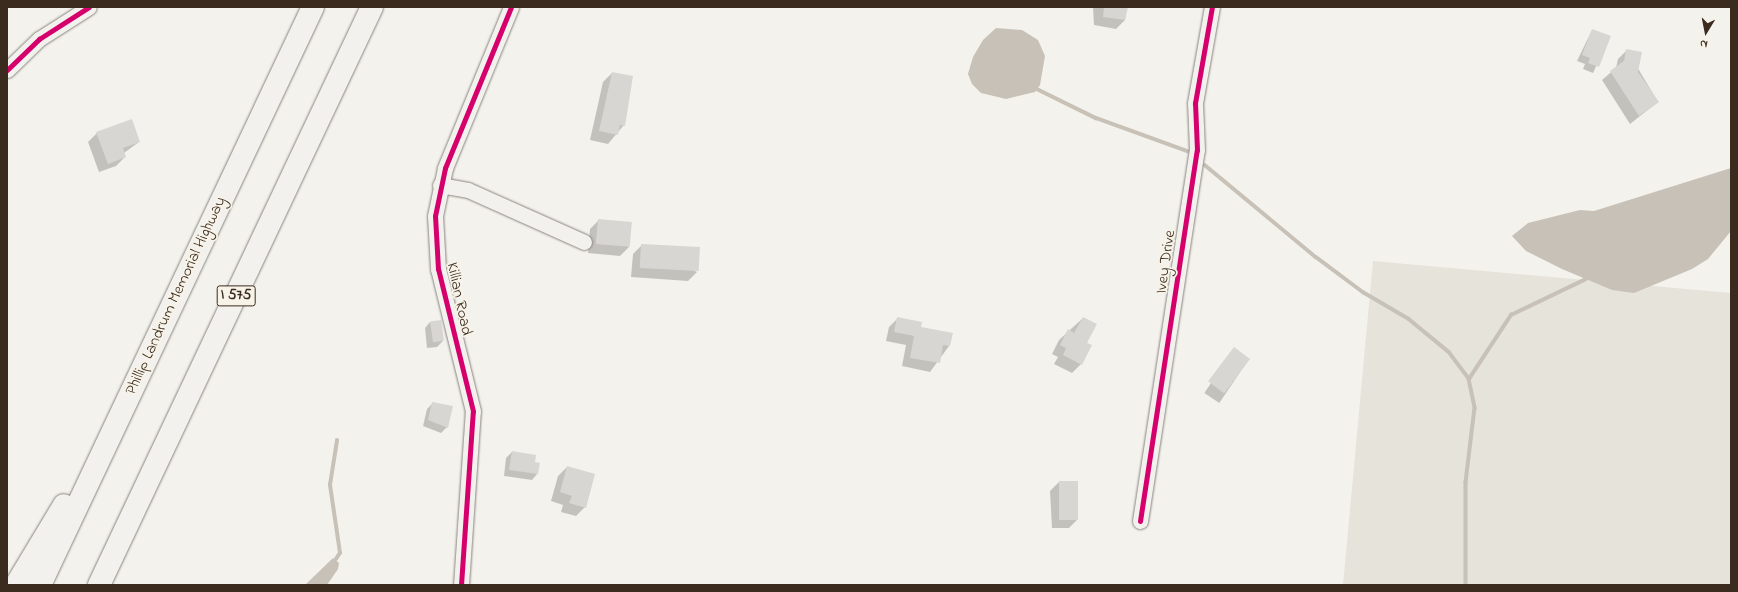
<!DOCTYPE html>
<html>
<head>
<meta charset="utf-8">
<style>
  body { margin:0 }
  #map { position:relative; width:1738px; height:592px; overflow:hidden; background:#f4f2ec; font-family:"Indie Flower",sans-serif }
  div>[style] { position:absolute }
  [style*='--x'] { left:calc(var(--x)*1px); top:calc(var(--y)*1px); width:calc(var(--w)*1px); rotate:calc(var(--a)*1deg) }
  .green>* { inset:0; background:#e6e3da }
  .water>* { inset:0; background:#c7c1b7 }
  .shadow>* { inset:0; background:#0003; transform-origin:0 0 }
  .stream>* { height:3.5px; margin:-1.75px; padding:0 1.75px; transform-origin:1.75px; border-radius:1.75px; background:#c7c1b7 }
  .building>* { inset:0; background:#d8d6d2; transform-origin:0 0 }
  .roads { filter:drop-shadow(0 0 1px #898580) drop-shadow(0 0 1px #898580) }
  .minor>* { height:15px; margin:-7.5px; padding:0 7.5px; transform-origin:7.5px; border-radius:7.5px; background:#f2f1ed }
  .highway>* { height:22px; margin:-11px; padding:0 11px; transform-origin:11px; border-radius:11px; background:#f2f1ed }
  .cycleway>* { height:5px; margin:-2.5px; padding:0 2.5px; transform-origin:2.5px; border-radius:2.5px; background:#d6006c }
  span { translate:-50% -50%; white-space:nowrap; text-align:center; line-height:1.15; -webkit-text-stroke:3.5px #f7f3e8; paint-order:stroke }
  .shield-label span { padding:1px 3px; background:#f7f3e8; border:1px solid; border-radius:3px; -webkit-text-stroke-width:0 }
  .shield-label { font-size:15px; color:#3b2a1e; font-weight:700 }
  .street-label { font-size:16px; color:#3b2a1e }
  .frame { position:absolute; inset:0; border:8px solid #3b2a1e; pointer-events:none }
  .north { position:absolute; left:1686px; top:12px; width:40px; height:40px; -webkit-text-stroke:3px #f7f3e8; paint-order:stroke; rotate:190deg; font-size:11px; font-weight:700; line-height:16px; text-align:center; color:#3b2a1e }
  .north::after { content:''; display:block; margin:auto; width:14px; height:18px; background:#3b2a1e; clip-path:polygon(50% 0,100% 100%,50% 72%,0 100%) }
</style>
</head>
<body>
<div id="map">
  <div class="green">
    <div style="clip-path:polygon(1373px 261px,1731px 293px,1731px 585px,1343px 585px)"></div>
  </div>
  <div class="water">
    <div style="clip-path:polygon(996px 28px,1022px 30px,1038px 40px,1045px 56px,1040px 85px,1035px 92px,1006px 99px,981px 93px,972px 84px,968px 74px,973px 57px,983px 40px)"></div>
    <div style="clip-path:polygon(1731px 168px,1731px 231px,1708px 259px,1692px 269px,1634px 293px,1612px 290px,1562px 269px,1526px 251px,1512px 236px,1528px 223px,1580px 210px,1594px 211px)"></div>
    <div style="clip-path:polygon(333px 558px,339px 563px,338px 569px,327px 585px,305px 585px)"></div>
  </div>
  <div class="shadow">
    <div style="clip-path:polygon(1093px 7px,1127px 7px,1125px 20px,1116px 29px,1094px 25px)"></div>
    <div style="clip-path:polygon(1592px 30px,1610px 37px,1593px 73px,1583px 69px,1585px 64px,1577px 61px)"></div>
    <div style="clip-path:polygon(1627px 50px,1658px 102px,1630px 124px,1602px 80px,1616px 68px,1618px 59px)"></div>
    <div style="clip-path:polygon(612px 73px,624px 125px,608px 144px,590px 140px,603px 82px)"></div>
    <div style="clip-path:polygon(97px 133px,139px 142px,124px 153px,125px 157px,116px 166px,99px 172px,88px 142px)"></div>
    <div style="clip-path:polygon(599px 220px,629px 247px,620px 256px,588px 253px,590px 229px)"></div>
    <div style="clip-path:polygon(642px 245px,697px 272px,688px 281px,631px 277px,633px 254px)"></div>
    <div style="clip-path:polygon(898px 318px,949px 346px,930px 372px,902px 366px,906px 345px,886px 341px,889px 327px)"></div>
    <div style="clip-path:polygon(1083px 318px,1081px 364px,1072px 373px,1054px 364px,1058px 357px,1052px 354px,1059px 340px)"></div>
    <div style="clip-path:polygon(430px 322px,443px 341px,437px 347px,427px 348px,425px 328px)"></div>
    <div style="left:1234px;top:349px;width:18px;height:53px;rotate:34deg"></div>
    <div style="clip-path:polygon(433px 403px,447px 427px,441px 433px,423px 426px,427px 409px)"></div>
    <div style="clip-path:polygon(512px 452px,534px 463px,537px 474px,532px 480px,504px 476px,506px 458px)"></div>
    <div style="clip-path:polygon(567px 467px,585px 507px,576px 516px,561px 512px,563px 505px,551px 501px,558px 476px)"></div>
    <div style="clip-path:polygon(1059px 482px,1078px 519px,1069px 528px,1052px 528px,1050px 491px)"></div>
  </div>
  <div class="stream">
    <div style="--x:1037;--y:89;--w:66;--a:26.2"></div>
    <div style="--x:1096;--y:118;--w:97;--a:19.9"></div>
    <div style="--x:1205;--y:165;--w:144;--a:39.7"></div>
    <div style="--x:1316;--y:257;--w:59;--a:36.7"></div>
    <div style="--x:1363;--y:292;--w:53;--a:30.4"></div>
    <div style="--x:1409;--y:319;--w:52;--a:39.5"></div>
    <div style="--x:1449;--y:352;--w:34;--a:53"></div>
    <div style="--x:1469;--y:379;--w:30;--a:78"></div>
    <div style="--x:1475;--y:408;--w:75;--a:96.9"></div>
    <div style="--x:1466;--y:482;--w:103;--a:90"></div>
    <div style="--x:1469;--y:379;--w:77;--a:-56.7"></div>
    <div style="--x:1511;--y:315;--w:83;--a:-25.6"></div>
    <div style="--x:336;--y:559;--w:7;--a:-56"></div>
    <div style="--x:340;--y:553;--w:69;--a:-98.4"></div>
    <div style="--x:330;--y:485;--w:45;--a:-81"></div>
  </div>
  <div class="building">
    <div style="clip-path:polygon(1104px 7px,1128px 7px,1125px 20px,1103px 17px)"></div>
    <div style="clip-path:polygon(1592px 29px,1611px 36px,1599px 67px,1588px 63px,1590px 58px,1582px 55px)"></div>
    <div style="clip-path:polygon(1626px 49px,1642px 52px,1638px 72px,1659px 102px,1639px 116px,1610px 71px,1624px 61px)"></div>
    <div style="clip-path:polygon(612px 72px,633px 76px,625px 126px,620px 125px,618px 135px,599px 131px)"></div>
    <div style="clip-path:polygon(132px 119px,140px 142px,123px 148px,126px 157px,108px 164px,96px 132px)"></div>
    <div style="left:598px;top:219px;width:34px;height:25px;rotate:5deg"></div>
    <div style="left:641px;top:244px;width:59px;height:24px;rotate:3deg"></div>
    <div style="clip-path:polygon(897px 317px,922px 322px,921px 327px,953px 333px,950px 346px,943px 345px,940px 363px,910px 358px,914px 336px,894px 332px)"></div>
    <div style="clip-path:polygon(1083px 317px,1097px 324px,1087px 343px,1092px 345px,1082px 365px,1063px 355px,1066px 348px,1060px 345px,1068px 329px,1074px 333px)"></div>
    <div style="left:441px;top:320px;width:21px;height:11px;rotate:82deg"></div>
    <div style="left:1234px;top:347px;width:20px;height:43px;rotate:37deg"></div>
    <div style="clip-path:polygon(432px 402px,453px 406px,448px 428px,428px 420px)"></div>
    <div style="clip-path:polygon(512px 451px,536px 455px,535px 462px,540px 463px,538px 474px,509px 470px)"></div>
    <div style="clip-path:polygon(567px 466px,595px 474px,586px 508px,569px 503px,572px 496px,560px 492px)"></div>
    <div style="left:1059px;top:481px;width:19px;height:39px"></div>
  </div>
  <div class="roads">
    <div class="minor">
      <div style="--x:7;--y:70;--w:45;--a:-44.1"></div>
      <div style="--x:39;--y:39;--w:59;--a:-32.6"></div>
      <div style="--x:440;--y:185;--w:28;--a:10"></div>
      <div style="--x:468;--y:190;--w:127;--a:24.1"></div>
      <div style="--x:1140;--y:521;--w:375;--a:-81.3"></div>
      <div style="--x:1197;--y:150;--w:47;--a:-92.4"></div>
      <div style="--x:1195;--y:103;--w:97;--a:-80"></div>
      <div style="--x:461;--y:585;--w:174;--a:-86.1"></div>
      <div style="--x:473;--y:411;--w:146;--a:-103.8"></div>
      <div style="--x:438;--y:269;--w:53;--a:-93.2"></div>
      <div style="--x:435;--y:216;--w:49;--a:-78.2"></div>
      <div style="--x:445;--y:168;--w:174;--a:-67.7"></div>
    </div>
    <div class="highway">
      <div style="--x:16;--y:585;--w:93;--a:-59"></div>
      <div style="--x:40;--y:585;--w:639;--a:-64.72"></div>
      <div style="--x:99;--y:585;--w:639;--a:-64.72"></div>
    </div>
  </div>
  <div class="cycleway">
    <div style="--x:7;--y:70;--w:45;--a:-44.1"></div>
    <div style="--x:39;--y:39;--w:59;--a:-32.6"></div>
    <div style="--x:1140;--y:521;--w:375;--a:-81.3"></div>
    <div style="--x:1197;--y:150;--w:47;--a:-92.4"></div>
    <div style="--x:1195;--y:103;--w:97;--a:-80"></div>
    <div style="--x:461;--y:585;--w:174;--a:-86.1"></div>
    <div style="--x:473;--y:411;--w:146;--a:-103.8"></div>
    <div style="--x:438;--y:269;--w:53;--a:-93.2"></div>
    <div style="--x:435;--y:216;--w:49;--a:-78.2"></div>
    <div style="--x:445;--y:168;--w:174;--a:-67.7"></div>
  </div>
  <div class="shield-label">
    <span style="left:236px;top:296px">I 575</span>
  </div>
  <div class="street-label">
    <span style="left:1166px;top:262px;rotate:-82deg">Ivey Drive</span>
    <span style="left:176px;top:296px;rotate:-65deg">Phillip Landrum Memorial Highway</span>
    <span style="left:459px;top:299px;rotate:78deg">Killian Road</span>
  </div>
  <div class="frame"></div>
  <div class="north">N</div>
</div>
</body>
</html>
